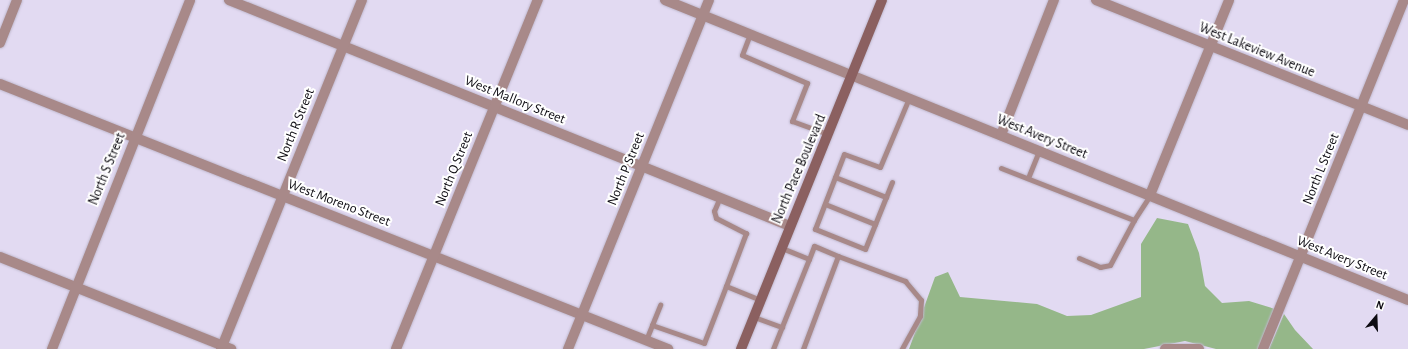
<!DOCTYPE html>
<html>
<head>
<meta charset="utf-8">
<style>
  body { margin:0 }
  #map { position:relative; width:1408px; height:349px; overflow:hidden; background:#e2daf2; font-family:"Alegreya Sans",sans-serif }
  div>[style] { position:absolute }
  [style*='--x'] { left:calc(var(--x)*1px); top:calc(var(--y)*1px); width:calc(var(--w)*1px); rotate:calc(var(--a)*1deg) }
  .green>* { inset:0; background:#95b789 }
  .roads { filter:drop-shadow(0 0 1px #c0b9ce) drop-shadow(0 0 1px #c0b9ce) }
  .service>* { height:5px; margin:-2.5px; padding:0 2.5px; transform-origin:2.5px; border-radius:2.5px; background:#a88989 }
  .minor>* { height:10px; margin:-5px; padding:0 5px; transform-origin:5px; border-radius:5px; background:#a88989 }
  .tertiary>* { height:10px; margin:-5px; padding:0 5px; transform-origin:5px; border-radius:5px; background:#a88989 }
  .secondary>* { height:10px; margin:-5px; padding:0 5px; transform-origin:5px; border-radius:5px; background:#8b6060 }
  span { translate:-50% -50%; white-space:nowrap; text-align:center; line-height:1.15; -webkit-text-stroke:4px #fff; paint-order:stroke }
  .street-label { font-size:14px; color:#0d0b12 }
  .north { position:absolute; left:1356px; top:297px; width:40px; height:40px; -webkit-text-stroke:3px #fff; paint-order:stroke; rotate:19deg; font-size:11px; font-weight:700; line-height:16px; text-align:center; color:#0d0b12 }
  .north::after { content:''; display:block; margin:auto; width:14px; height:18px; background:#0d0b12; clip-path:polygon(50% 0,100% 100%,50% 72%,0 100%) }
</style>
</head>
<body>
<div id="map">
  <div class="green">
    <div style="clip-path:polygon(1157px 218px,1188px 224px,1199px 253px,1205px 286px,1222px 303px,1249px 301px,1275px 309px,1258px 349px,1216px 349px,1185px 341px,1144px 349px,909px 349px,935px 277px,948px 272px,960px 297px,1037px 304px,1067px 316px,1091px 315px,1141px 297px,1141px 244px)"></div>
    <div style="clip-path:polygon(1284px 314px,1295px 330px,1313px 349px,1269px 349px)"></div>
  </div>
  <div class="roads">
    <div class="service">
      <div style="--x:750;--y:34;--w:22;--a:111"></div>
      <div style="--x:742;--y:55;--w:71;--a:23.3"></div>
      <div style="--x:807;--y:83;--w:41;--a:111.5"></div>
      <div style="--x:792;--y:121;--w:38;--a:20"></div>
      <div style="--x:1001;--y:168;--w:143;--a:21.4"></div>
      <div style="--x:1134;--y:220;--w:30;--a:-57"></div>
      <div style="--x:835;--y:177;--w:55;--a:21.4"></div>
      <div style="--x:1028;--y:178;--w:29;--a:-68"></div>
      <div style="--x:892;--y:182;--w:72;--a:111.9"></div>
      <div style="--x:865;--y:249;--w:54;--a:-158.2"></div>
      <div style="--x:815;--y:229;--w:80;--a:-68.9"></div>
      <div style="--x:844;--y:154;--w:38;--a:20"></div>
      <div style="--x:880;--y:167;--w:75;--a:-67.2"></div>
      <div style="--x:720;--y:197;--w:15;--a:113"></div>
      <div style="--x:714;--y:211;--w:7;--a:74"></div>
      <div style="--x:716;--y:218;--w:34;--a:27"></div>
      <div style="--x:746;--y:233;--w:57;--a:110.7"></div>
      <div style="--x:726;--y:286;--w:38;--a:22"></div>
      <div style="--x:825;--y:204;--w:54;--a:21.8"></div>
      <div style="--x:838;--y:256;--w:72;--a:20.5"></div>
      <div style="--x:905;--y:281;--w:25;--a:50"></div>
      <div style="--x:921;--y:300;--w:16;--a:94"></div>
      <div style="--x:920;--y:316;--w:38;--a:119"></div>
      <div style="--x:1079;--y:258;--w:23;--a:23"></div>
      <div style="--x:1100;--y:267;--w:10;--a:-11"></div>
      <div style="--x:1110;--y:265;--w:51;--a:-61.9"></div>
      <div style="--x:754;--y:317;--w:30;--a:20"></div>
      <div style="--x:652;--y:325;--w:22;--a:-68"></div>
      <div style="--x:646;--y:340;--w:16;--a:-68"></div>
      <div style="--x:652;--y:325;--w:55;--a:19.1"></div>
      <div style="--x:704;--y:343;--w:61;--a:-68.9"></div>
      <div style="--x:773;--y:349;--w:97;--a:-68.2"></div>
      <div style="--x:809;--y:259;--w:29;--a:-158"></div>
      <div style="--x:803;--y:349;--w:99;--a:-69.4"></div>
      <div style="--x:838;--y:256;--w:26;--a:-157"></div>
      <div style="--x:814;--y:246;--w:14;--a:111"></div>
    </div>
    <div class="minor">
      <div style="--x:229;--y:0;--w:605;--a:21.94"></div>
      <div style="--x:665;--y:0;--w:801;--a:21.99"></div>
      <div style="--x:1096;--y:0;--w:336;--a:21.8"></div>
      <div style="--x:0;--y:84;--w:719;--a:21.64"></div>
      <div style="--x:1001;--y:135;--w:145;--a:-68.6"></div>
      <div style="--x:1150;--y:195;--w:210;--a:-67.9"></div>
      <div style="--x:0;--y:257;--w:249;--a:21.7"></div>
      <div style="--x:52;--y:349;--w:375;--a:-68.4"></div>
      <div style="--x:221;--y:349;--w:376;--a:-68"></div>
      <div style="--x:396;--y:349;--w:377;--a:-67.9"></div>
      <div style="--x:568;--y:349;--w:376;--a:-68"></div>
      <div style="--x:1165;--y:349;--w:34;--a:0"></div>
      <div style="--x:1263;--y:349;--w:376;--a:-68"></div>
    </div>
    <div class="tertiary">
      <div style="--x:0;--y:43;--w:46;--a:-68.4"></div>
    </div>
    <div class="secondary">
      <div style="--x:741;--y:349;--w:376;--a:-68"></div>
    </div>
  </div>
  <div class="street-label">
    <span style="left:1257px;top:50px;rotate:22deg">West Lakeview Avenue</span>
    <span style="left:515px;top:100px;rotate:22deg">West Mallory Street</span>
    <span style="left:296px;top:125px;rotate:-68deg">North R Street</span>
    <span style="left:1042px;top:137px;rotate:22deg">West Avery Street</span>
    <span style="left:107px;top:169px;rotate:-68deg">North S Street</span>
    <span style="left:454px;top:169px;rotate:-68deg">North Q Street</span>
    <span style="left:626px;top:169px;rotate:-68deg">North P Street</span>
    <span style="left:799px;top:169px;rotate:-67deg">North Pace Boulevard</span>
    <span style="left:1321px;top:169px;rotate:-68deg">North L Street</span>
    <span style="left:339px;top:203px;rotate:21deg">West Moreno Street</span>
    <span style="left:1342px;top:258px;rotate:22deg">West Avery Street</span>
  </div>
  <div class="north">N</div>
</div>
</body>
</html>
